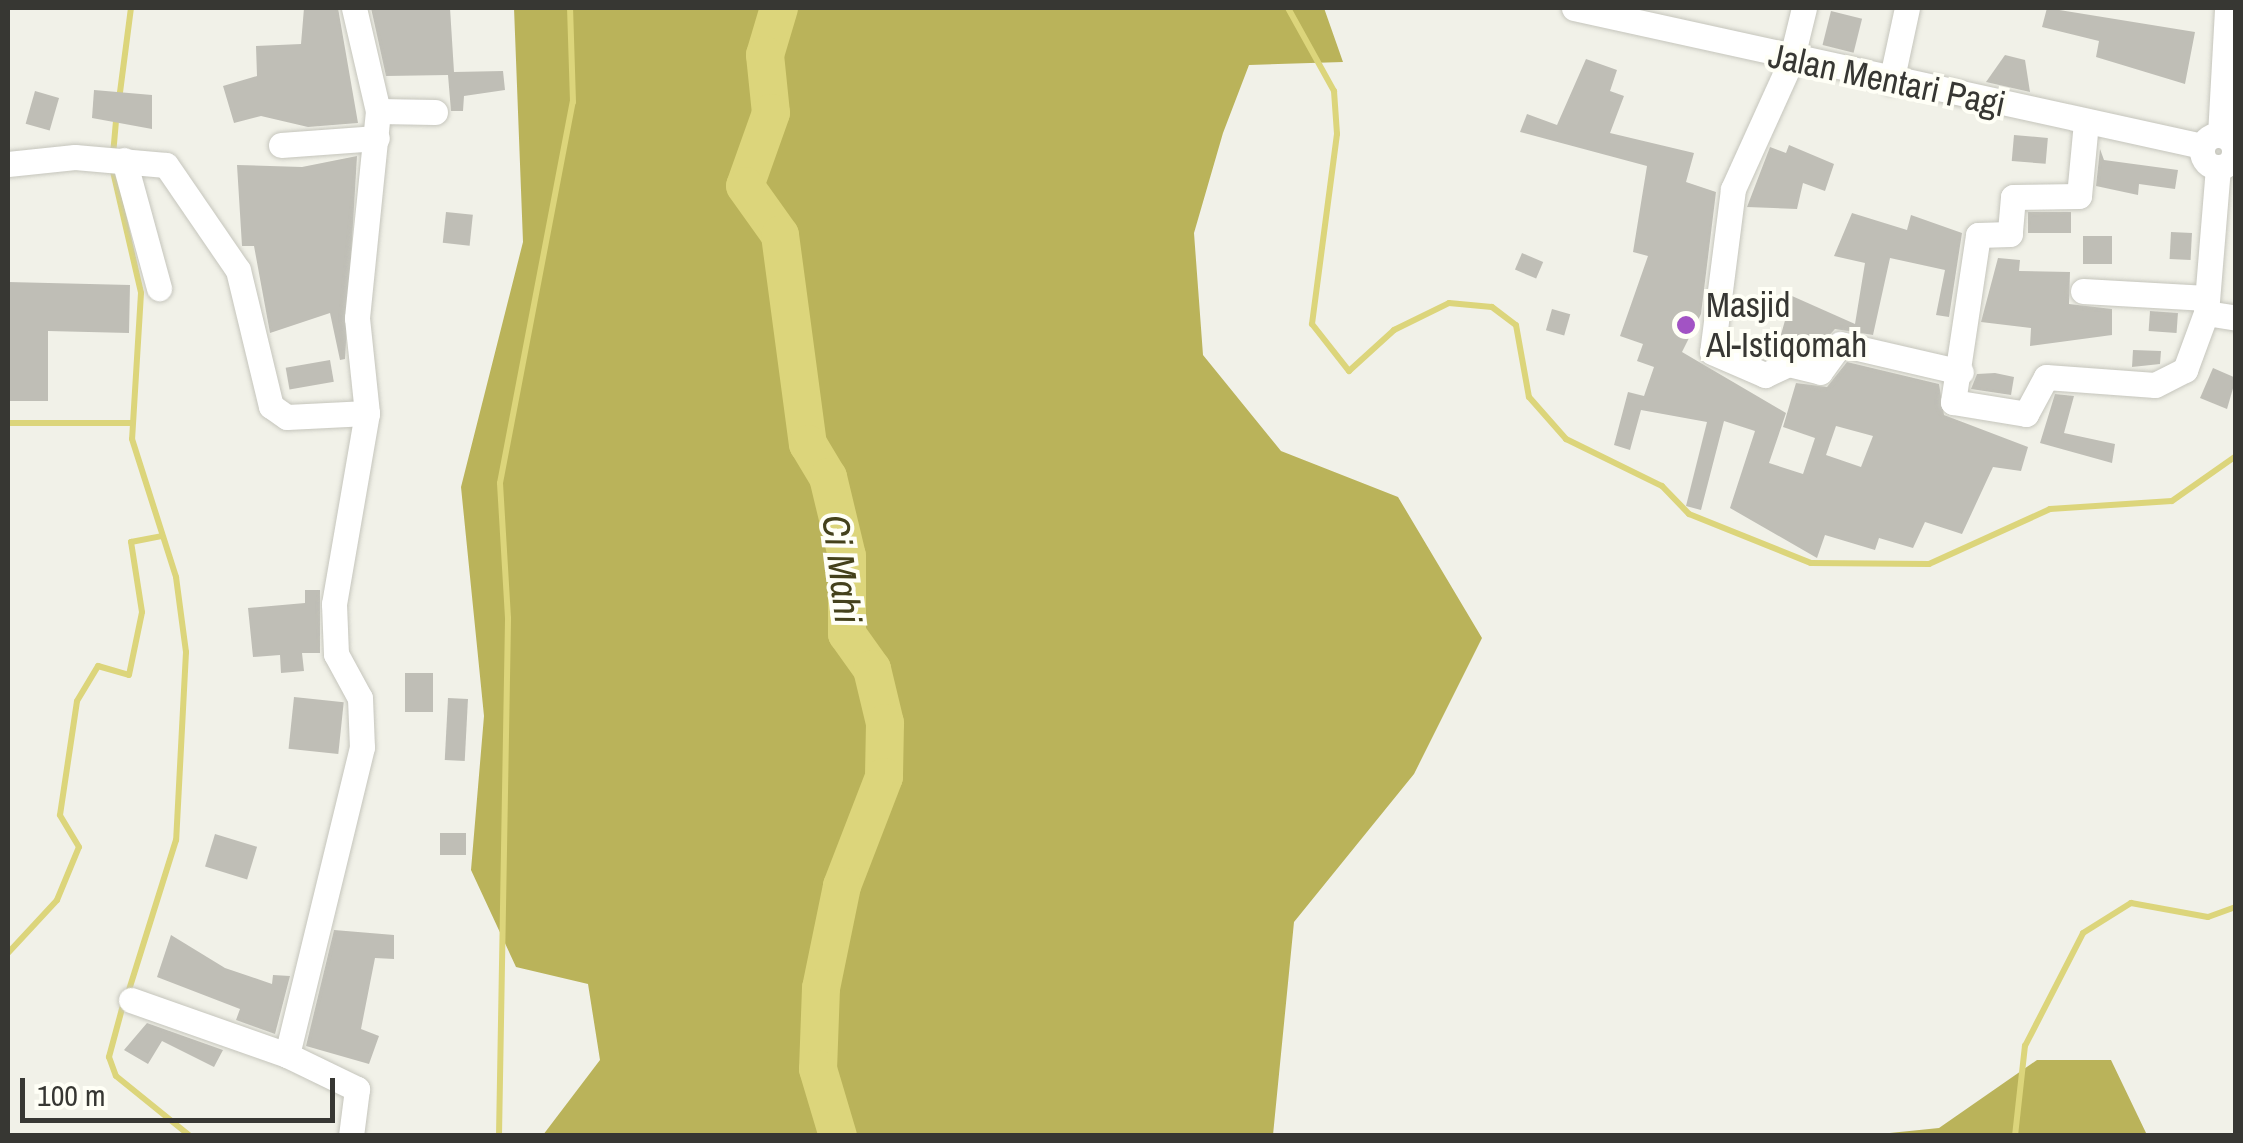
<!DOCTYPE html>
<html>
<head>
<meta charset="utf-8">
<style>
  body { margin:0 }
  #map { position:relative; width:2243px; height:1143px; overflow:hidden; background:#f1f1e8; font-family:"Archivo Narrow",sans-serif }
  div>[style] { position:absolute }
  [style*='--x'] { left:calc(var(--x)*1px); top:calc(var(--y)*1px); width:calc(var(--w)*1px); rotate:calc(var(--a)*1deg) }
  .forest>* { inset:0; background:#bab35a }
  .stream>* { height:6px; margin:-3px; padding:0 3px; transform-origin:3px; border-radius:3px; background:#dcd57b }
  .river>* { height:38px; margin:-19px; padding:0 19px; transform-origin:19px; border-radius:19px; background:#dcd57b }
  .building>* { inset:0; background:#bfbeb6; transform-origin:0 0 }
  .roads { filter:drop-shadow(0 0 2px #c5c5bc) drop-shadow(0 0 2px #c5c5bc) }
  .minor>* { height:25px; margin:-12.5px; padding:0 12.5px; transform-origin:12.5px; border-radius:12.5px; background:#fff }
  .minor>.ring { margin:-12.5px; padding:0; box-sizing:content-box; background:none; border:25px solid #fff; border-radius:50% }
  .dots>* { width:28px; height:28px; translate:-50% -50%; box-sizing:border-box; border:5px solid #fffff6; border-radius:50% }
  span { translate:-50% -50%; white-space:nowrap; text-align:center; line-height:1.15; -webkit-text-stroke:8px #fffff6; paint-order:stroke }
  .street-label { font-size:35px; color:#373733 }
  .poi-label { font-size:35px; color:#373733 }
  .left { translate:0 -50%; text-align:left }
  .water-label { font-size:38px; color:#44411b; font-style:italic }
  .frame { position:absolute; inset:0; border:10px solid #373733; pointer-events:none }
  .scale { position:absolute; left:20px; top:1078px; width:315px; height:45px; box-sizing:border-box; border:5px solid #373733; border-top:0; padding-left:12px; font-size:30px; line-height:35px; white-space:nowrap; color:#373733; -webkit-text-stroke:8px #fffff6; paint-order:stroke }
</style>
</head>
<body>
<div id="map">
  <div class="forest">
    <div style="clip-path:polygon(514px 8px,1324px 8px,1343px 62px,1249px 65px,1223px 133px,1194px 233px,1203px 355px,1281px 451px,1398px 497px,1482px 638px,1414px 774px,1294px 922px,1273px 1135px,543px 1135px,600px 1060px,588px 984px,516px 967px,471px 870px,484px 716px,461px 487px,523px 242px)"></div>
    <div style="clip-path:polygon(2037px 1060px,2111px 1060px,2147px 1135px,1870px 1135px,1939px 1128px)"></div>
  </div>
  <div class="stream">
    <div style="--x:1288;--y:8;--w:95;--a:61"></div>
    <div style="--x:1334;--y:91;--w:43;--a:86"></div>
    <div style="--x:1337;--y:134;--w:192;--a:97.5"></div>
    <div style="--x:1312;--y:324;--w:60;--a:51.8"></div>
    <div style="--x:1349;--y:371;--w:61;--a:-42.3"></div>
    <div style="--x:1394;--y:330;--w:61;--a:-26.1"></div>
    <div style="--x:1449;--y:303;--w:43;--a:5.3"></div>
    <div style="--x:1492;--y:307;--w:30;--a:37"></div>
    <div style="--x:1516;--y:325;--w:73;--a:79.8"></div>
    <div style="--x:1529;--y:397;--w:56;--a:48.6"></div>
    <div style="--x:1566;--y:439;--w:107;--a:26.1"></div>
    <div style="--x:1662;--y:486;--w:39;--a:46"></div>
    <div style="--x:1689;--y:514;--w:131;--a:21.9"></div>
    <div style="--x:1811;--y:563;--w:118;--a:0.5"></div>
    <div style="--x:1929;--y:564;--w:133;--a:-24.4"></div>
    <div style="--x:2050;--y:509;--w:122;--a:-3.8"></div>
    <div style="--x:2172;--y:501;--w:78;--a:-35.1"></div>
    <div style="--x:119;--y:100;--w:93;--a:-82.6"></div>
    <div style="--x:113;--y:155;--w:38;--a:-85"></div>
    <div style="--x:112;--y:167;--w:129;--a:77"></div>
    <div style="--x:141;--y:293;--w:146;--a:93.5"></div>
    <div style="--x:132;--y:439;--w:145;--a:72.3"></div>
    <div style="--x:176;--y:577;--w:76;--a:82.4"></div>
    <div style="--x:186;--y:652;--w:188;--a:93"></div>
    <div style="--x:176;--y:840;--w:160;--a:107.4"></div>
    <div style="--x:8;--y:423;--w:124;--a:0"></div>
    <div style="--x:8;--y:953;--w:72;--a:-47.2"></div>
    <div style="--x:57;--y:900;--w:57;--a:-67.5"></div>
    <div style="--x:79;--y:847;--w:37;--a:-121"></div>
    <div style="--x:60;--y:815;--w:115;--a:-81.5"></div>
    <div style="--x:77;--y:701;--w:41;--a:-59"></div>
    <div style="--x:98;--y:666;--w:32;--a:16"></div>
    <div style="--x:129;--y:675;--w:64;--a:-78.3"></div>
    <div style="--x:142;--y:612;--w:71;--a:-98.9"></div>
    <div style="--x:131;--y:542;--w:31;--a:-11"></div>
    <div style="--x:123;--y:1005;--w:54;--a:105.1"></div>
    <div style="--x:109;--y:1057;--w:20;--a:70"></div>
    <div style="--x:116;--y:1076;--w:95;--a:39"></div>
    <div style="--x:499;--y:1136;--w:518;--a:-89"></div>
    <div style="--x:508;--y:618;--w:135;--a:-93.4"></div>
    <div style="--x:500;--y:483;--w:388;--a:-79.2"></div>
    <div style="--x:573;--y:102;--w:94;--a:-91.8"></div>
    <div style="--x:2015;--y:1136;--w:91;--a:-83.7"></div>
    <div style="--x:2025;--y:1046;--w:127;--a:-62.8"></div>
    <div style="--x:2083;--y:933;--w:57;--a:-32"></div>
    <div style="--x:2131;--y:903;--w:78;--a:10.3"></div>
    <div style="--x:2208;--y:917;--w:30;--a:-20"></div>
  </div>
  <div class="river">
    <div style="--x:779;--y:8;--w:49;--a:106.6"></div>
    <div style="--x:765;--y:55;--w:58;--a:84.1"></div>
    <div style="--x:771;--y:113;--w:77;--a:109.6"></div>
    <div style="--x:745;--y:186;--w:60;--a:54.5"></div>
    <div style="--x:780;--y:235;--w:211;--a:82.4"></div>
    <div style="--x:808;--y:444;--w:39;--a:59"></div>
    <div style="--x:828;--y:477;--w:81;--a:76.5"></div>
    <div style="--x:847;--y:556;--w:78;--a:90"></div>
    <div style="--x:847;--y:634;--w:43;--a:54.5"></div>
    <div style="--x:872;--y:669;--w:56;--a:76.5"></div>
    <div style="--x:885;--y:723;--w:54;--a:91.1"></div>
    <div style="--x:884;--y:777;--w:117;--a:111.1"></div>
    <div style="--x:842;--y:886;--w:104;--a:101.6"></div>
    <div style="--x:821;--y:988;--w:81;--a:92.1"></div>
    <div style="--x:818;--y:1069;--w:70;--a:73.4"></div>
  </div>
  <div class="building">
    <div style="clip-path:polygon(304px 8px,338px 8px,358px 123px,308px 127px,261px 116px,234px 123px,223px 86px,257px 76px,256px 46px,301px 44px)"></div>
    <div style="clip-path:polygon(371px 8px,450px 8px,454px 72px,503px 71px,505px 90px,464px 96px,463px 111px,451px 111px,448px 75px,386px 76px)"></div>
    <div style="clip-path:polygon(2047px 8px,2195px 32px,2185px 84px,2096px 57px,2099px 41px,2042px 27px)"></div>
    <div style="left:1831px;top:11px;width:32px;height:35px;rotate:14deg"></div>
    <div style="clip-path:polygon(2005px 55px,2025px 60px,2030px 92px,1986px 82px)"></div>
    <div style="clip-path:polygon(evenodd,1586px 59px,1617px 70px,1610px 91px,1624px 96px,1610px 133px,1694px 153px,1686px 182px,1716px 192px,1701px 314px,1682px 352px,1786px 413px,1769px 463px,1803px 474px,1815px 438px,1783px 427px,1796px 383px,1827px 387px,1847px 362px,1939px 384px,1944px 415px,2028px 447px,2021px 471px,1993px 467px,1962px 534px,1925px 522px,1913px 548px,1879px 538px,1875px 550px,1825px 535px,1817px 558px,1730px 508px,1755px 431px,1724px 421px,1701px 510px,1686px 506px,1707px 422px,1641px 410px,1630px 450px,1614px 445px,1628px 392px,1644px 396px,1654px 367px,1637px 361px,1643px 344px,1620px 336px,1648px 256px,1633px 252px,1647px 166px,1520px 132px,1527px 114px,1557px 125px,1586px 59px,1836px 426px,1873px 436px,1861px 467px,1826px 455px,1836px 426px)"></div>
    <div style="clip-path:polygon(94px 90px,152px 95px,152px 129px,92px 118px)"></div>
    <div style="left:35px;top:91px;width:25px;height:34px;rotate:16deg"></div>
    <div style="left:2014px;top:135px;width:34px;height:26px;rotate:5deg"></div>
    <div style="clip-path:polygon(1789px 145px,1834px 164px,1825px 191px,1803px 183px,1797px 209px,1747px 207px,1770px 147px,1786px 153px)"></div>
    <div style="clip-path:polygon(2100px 149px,2104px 160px,2178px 170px,2175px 189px,2139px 184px,2138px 195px,2096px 186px)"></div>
    <div style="clip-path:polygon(357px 156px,345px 359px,340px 360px,330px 313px,270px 333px,254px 246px,242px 246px,237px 165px,302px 167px)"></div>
    <div style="left:446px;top:212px;width:27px;height:31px;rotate:6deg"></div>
    <div style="left:2071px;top:212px;width:21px;height:43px;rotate:90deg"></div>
    <div style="clip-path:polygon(1852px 213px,1907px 230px,1911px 215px,1962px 233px,1949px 317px,1936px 315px,1945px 270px,1890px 258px,1873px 335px,1835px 329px,1813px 353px,1776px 352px,1792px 296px,1855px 324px,1865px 263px,1834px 256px)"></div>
    <div style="left:2171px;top:232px;width:21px;height:27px;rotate:3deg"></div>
    <div style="left:2083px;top:236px;width:29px;height:28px"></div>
    <div style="left:1522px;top:253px;width:23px;height:18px;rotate:23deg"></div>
    <div style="clip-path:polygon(1998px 258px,2020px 260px,2019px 271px,2070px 272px,2069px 304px,2112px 309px,2112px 335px,2030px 346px,2031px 328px,1981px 322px)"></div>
    <div style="clip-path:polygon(8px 282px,130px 285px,129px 333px,48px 331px,48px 401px,8px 401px)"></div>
    <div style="left:1552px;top:309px;width:19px;height:22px;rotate:16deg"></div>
    <div style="left:2150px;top:311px;width:28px;height:20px;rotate:4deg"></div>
    <div style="clip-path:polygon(2133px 350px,2161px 351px,2160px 364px,2132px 367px)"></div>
    <div style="left:330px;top:360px;width:22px;height:45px;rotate:80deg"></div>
    <div style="clip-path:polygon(2213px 368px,2236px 378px,2227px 409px,2200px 398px)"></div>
    <div style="clip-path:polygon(1995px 373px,2014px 377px,2011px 395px,1971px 389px,1977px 374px)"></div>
    <div style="clip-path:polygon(2055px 394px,2074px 396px,2064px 433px,2115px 444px,2112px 463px,2040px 443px)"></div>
    <div style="clip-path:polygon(305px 590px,320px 590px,320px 653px,302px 653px,304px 671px,281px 673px,280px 655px,253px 657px,248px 608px,305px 603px)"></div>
    <div style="left:405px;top:673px;width:28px;height:39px"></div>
    <div style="left:294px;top:697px;width:50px;height:52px;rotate:6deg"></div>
    <div style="left:448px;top:698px;width:20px;height:62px;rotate:3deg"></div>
    <div style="left:440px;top:833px;width:26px;height:22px"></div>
    <div style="left:215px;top:834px;width:44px;height:34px;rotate:17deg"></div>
    <div style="clip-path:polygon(334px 930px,394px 935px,394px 959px,375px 958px,361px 1029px,379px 1036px,369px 1064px,306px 1046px)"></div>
    <div style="clip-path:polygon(171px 935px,225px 968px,272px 984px,273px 975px,290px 976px,275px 1034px,236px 1020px,240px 1009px,157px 977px)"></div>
    <div style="clip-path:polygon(147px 1023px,223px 1050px,214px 1067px,162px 1041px,148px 1064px,124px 1050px)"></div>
  </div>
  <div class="roads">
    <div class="minor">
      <div style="--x:354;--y:8;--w:106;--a:76.9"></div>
      <div style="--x:378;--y:111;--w:208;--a:95.8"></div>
      <div style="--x:357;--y:318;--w:96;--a:84"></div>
      <div style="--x:1574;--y:8;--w:643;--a:12.39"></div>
      <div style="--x:1804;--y:8;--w:55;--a:103.8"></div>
      <div style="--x:1791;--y:61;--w:141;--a:114.4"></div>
      <div style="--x:1733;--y:189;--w:164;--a:97.3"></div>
      <div style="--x:1712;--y:352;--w:58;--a:23.5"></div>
      <div style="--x:1765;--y:375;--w:26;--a:-25"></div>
      <div style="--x:1789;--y:364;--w:32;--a:14"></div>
      <div style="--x:1820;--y:372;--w:34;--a:-54"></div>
      <div style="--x:1840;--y:344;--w:124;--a:13"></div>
      <div style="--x:1891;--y:82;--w:76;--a:-77.8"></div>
      <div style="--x:378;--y:111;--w:57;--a:1"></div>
      <div style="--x:2086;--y:122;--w:74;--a:95.4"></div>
      <div style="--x:2079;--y:196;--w:66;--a:179.1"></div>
      <div style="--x:2013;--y:197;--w:37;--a:95"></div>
      <div style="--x:2010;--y:234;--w:32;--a:178"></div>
      <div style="--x:1978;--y:235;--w:169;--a:98.5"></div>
      <div style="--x:1953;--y:402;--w:74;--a:9.3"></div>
      <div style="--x:2026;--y:414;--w:42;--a:-61.6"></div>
      <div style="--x:2046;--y:377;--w:109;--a:4.2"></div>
      <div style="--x:2155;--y:385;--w:34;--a:-27"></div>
      <div style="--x:2185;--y:370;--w:61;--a:-69.8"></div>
      <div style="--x:2206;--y:313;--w:145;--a:-85.3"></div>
      <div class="ring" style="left:2202px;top:135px;width:7px;height:7px"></div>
      <div style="--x:2220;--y:135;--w:127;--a:-86.8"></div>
      <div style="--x:281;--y:145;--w:96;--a:-4.2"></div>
      <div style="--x:124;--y:160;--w:133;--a:74.7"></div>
      <div style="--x:8;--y:164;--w:67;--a:-6"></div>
      <div style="--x:75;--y:157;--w:91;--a:5"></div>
      <div style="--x:166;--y:165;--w:127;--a:55.6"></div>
      <div style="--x:238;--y:270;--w:140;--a:76.4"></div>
      <div style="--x:271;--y:406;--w:19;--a:35"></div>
      <div style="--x:287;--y:417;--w:80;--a:-2.9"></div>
      <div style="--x:367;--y:413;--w:194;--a:99.8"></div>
      <div style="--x:334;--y:604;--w:50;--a:87.7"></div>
      <div style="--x:336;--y:654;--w:50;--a:61.4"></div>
      <div style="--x:360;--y:698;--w:49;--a:87.7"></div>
      <div style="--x:362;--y:747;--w:317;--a:103.7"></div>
      <div style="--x:287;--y:1055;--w:78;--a:25.9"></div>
      <div style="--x:357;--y:1089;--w:47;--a:97.3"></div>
      <div style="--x:2083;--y:291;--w:124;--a:3.2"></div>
      <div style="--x:2206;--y:313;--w:30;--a:9"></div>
      <div style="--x:131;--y:1000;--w:165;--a:19.4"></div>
    </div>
  </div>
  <div class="dots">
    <div style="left:1686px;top:325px;background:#a253c4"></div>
  </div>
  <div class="street-label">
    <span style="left:1887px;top:80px;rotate:12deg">Jalan Mentari Pagi</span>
  </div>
  <div class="poi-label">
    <span class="left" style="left:1706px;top:325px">Masjid<br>Al-Istiqomah</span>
  </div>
  <div class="water-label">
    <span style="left:842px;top:569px;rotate:83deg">Ci Mahi</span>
  </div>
  <div class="frame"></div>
  <div class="scale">100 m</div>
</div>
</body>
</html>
